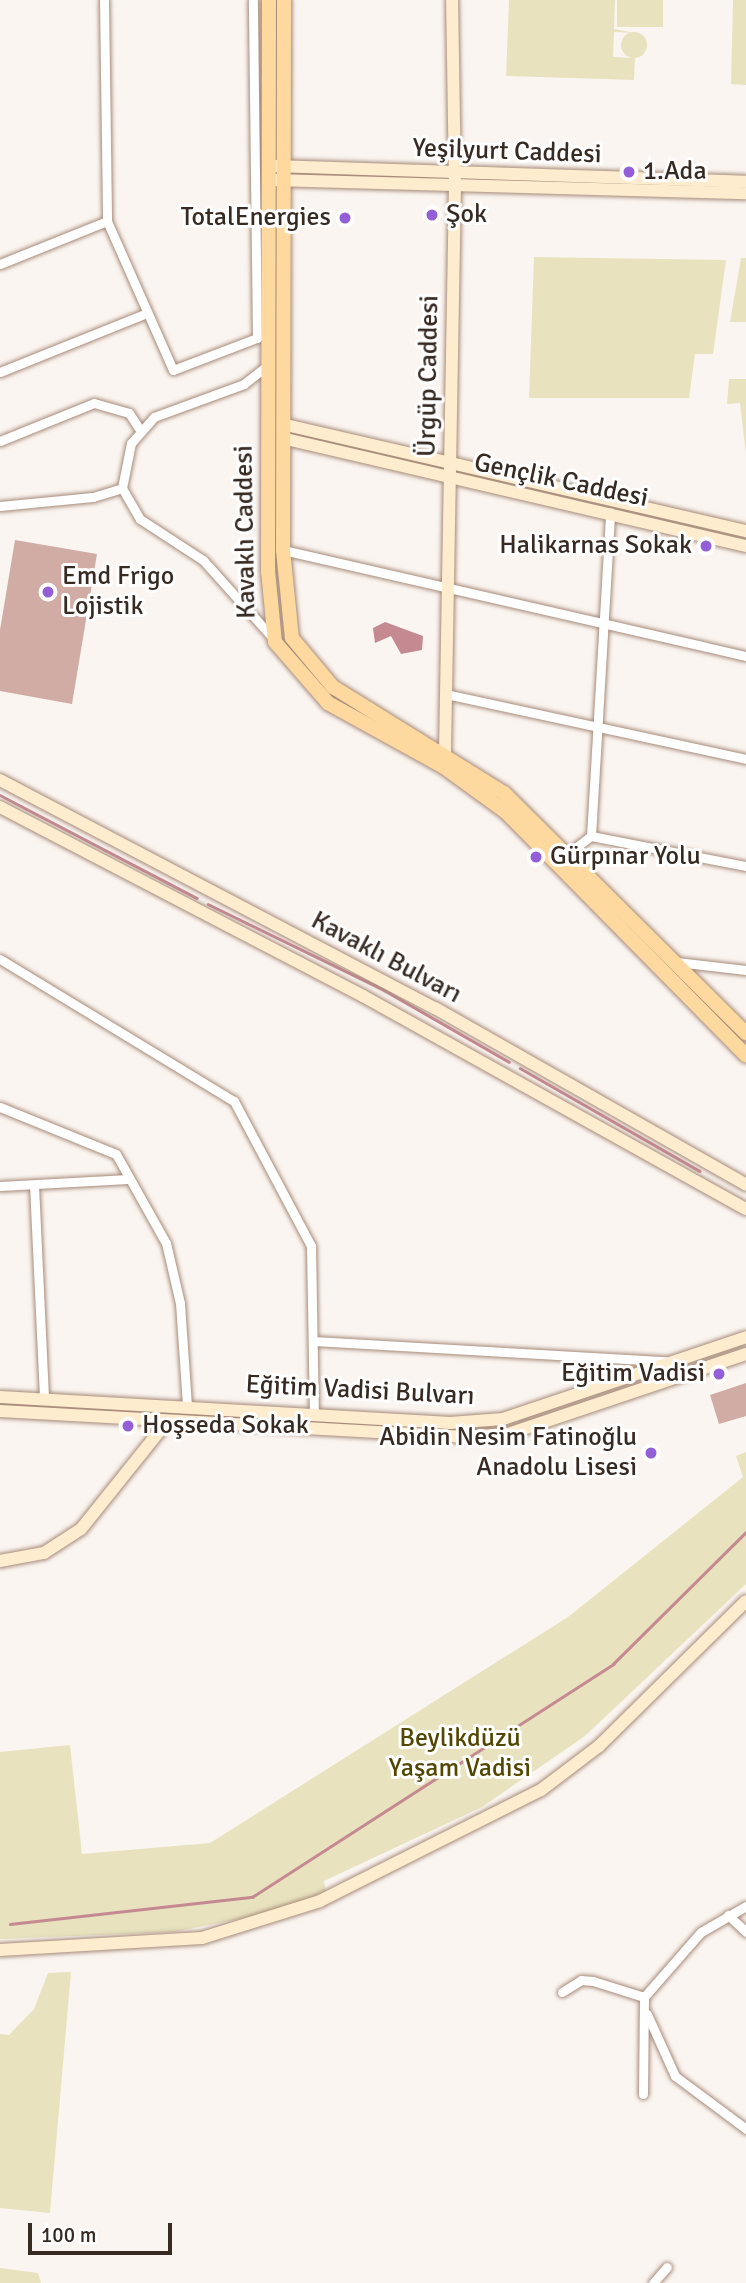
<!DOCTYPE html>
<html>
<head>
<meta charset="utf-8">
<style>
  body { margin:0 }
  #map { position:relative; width:746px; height:2283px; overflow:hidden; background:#fbf5f1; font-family:Signika,sans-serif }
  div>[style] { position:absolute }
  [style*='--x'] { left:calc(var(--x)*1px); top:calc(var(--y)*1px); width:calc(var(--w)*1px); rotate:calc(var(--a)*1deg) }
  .green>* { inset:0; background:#e8e2bf; transform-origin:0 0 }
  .round { border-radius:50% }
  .water>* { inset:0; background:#c58992 }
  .stream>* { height:2.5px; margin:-1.25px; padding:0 1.25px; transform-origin:1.25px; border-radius:1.25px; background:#c58992 }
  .building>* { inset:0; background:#d0aca5 }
  .roads { filter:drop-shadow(0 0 2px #a78b79) drop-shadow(0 0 2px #a78b79) }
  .street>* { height:9px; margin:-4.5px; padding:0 4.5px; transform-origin:4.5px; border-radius:4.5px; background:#fff }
  .secondary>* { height:12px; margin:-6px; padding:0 6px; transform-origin:6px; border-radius:6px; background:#feeccf }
  .primary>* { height:14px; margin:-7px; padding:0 7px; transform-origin:7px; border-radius:7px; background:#fed99f }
  .dots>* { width:19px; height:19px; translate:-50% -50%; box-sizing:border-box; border:4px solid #fff; border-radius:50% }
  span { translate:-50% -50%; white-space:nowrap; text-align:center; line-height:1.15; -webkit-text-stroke:6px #fff; paint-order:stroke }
  .street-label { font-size:26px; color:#362a23 }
  .poi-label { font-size:26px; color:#362a23 }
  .left { translate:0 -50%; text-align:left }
  .right { translate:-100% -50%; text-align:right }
  .park-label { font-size:26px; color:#524700 }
  .scale { position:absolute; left:28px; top:2223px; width:144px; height:32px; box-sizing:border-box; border:4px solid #362a23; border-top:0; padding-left:9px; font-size:21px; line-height:24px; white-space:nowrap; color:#362a23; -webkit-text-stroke:5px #fff; paint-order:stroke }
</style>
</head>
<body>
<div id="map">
  <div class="green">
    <div style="clip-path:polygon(509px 0,615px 0,614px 29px,635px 33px,614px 32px,613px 57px,635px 58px,634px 80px,506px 76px)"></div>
    <div style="left:617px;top:0;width:46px;height:27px"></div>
    <div style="clip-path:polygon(733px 0,746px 0,746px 85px,731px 84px)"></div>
    <div class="round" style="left:621px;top:32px;width:26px;height:26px"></div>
    <div style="clip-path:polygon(534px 257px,726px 260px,713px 354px,695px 354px,689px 398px,529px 398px)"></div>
    <div style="clip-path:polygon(741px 258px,746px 258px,746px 322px,730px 322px)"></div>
    <div style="clip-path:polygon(729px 379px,746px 379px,746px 454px,740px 403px,727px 404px)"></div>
    <div style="clip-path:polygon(746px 1452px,746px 1584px,585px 1736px,482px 1807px,324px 1881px,326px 1892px,263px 1914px,174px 1932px,0 1939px,0 1752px,70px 1745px,82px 1854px,210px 1843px,568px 1617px,743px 1477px,736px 1456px)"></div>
    <div style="clip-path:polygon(71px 1972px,50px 2213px,0 2208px,0 2034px,9px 2035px,34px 2009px,48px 1973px)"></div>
    <div style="clip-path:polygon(0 2268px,38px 2273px,41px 2283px,0 2283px)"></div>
  </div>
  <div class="water">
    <div style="clip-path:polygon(385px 622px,423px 636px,422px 650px,401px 654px,391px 636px,375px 643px,373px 628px)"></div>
  </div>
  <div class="stream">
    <div style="--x:0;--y:795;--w:222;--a:27.6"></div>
    <div style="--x:208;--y:904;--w:196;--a:26"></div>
    <div style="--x:384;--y:990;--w:144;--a:29.9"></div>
    <div style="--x:520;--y:1068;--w:207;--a:29.8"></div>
    <div style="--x:10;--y:1924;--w:244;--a:-6.4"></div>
    <div style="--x:252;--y:1897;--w:430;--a:-32.8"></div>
    <div style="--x:613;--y:1664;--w:187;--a:-44.8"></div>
  </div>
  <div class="building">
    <div style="clip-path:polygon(15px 540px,97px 554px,72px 704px,0 691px,0 630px)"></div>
    <div style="clip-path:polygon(746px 1383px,746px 1416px,719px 1424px,710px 1395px)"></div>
  </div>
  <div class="roads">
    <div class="street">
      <div style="--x:104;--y:0;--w:221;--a:89.2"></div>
      <div style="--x:107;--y:221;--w:163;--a:66.1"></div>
      <div style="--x:173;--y:370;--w:90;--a:-20.9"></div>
      <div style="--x:257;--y:338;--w:338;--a:-90.7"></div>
      <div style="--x:0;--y:264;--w:115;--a:-21.9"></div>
      <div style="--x:268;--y:365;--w:31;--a:142"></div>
      <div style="--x:244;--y:384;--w:96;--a:159.9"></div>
      <div style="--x:154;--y:417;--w:35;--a:131"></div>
      <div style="--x:131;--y:443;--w:46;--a:101.3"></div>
      <div style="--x:122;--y:488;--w:36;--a:60"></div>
      <div style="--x:140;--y:519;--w:75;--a:33.1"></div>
      <div style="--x:203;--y:560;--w:105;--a:48.1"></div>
      <div style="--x:0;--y:372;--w:158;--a:-21.9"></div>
      <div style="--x:0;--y:441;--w:101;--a:-22"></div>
      <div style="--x:94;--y:403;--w:36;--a:16"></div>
      <div style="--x:129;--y:413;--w:20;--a:57"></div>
      <div style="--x:0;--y:506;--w:93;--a:-5.5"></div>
      <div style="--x:93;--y:497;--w:30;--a:-17"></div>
      <div style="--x:283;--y:550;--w:475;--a:12.9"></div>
      <div style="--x:446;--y:694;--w:307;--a:12.2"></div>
      <div style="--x:591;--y:836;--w:158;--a:11"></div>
      <div style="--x:565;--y:856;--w:33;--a:-38"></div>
      <div style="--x:591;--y:836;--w:324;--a:-86.6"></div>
      <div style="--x:0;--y:959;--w:274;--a:31.3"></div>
      <div style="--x:234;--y:1101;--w:164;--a:62"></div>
      <div style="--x:311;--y:1246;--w:167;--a:89"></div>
      <div style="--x:677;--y:962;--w:69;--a:6.6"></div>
      <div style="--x:0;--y:1107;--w:125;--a:22.1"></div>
      <div style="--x:116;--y:1154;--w:102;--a:60.7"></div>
      <div style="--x:166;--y:1243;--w:62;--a:76.9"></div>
      <div style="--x:180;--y:1303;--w:102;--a:86.1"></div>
      <div style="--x:34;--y:1185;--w:214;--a:87.3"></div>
      <div style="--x:0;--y:1186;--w:128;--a:-3.1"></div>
      <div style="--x:314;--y:1341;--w:352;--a:3.3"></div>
      <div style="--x:728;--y:1915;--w:25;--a:43"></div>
      <div style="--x:562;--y:1992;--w:22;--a:-32"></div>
      <div style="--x:581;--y:1980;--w:12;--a:5"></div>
      <div style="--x:593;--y:1981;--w:53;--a:17.4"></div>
      <div style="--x:647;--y:2014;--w:68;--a:65.7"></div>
      <div style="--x:675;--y:2076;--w:89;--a:36.7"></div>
      <div style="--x:643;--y:2094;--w:97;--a:-89.4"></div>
      <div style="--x:644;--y:1997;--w:86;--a:-48.8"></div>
      <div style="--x:701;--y:1932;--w:52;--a:-30"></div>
      <div style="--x:653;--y:2283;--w:21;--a:-49"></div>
    </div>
    <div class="secondary">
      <div style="--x:274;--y:166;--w:472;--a:1.9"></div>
      <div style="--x:274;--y:180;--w:472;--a:1.6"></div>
      <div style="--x:286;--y:425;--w:472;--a:13"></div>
      <div style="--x:286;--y:439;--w:472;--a:13.1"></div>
      <div style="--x:445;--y:752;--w:567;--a:-88.99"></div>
      <div style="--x:455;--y:185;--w:185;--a:-90.9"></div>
      <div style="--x:0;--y:780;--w:491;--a:27.7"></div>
      <div style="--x:435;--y:1008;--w:358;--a:29.6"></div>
      <div style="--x:0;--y:807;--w:409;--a:27.5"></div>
      <div style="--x:363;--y:996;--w:438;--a:29.1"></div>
      <div style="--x:0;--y:1397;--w:451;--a:3.3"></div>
      <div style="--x:450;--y:1423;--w:53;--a:-4.3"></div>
      <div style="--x:503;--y:1419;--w:256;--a:-18.6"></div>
      <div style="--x:0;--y:1411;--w:463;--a:3.2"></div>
      <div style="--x:462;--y:1437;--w:46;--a:-3.7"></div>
      <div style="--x:508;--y:1434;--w:251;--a:-18.6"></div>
      <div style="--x:0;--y:1561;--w:45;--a:-10.3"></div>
      <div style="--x:44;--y:1553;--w:44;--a:-33"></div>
      <div style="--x:81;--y:1529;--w:136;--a:-51.3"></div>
      <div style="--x:0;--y:1950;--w:202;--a:-3.4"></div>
      <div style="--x:202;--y:1938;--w:124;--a:-17.4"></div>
      <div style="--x:320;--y:1901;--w:247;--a:-26.7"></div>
      <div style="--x:541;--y:1790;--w:73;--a:-37.2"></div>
      <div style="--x:599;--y:1746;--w:206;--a:-44.6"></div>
    </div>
    <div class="primary">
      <div style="--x:269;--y:0;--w:571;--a:90.1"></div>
      <div style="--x:268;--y:571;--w:71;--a:84.4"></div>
      <div style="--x:275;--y:642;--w:81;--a:49"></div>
      <div style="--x:328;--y:703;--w:132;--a:28.9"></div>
      <div style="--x:444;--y:767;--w:77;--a:36"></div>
      <div style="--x:506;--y:812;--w:342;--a:45.4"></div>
      <div style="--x:284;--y:0;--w:550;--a:90.1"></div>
      <div style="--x:283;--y:550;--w:88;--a:84.2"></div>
      <div style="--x:292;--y:638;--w:64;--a:50.1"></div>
      <div style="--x:333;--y:687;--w:201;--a:31.8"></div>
      <div style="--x:504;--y:793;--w:341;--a:44.8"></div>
    </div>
  </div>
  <div class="dots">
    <div style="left:629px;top:172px;background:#935fd8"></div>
    <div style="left:432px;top:215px;background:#935fd8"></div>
    <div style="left:345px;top:218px;background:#935fd8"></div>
    <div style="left:706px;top:546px;background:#935fd8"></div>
    <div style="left:48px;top:592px;background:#935fd8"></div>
    <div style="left:536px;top:857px;background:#935fd8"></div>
    <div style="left:719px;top:1374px;background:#935fd8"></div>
    <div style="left:128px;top:1426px;background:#935fd8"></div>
    <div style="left:651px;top:1453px;background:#935fd8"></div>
  </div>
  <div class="street-label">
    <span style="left:507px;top:152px;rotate:2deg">Yeşilyurt Caddesi</span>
    <span style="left:429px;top:376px;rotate:-89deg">Ürgüp Caddesi</span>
    <span style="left:561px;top:481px;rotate:12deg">Gençlik Caddesi</span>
    <span style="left:246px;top:532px;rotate:-91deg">Kavaklı Caddesi</span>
    <span style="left:386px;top:958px;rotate:28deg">Kavaklı Bulvarı</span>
    <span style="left:360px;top:1391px;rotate:3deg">Eğitim Vadisi Bulvarı</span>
  </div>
  <div class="poi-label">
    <span class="left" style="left:643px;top:172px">1.Ada</span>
    <span class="left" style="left:446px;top:215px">Şok</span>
    <span class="right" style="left:331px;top:218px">TotalEnergies</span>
    <span class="right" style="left:692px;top:546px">Halikarnas Sokak</span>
    <span class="left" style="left:62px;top:592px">Emd Frigo<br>Lojistik</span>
    <span class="left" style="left:550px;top:857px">Gürpınar Yolu</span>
    <span class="right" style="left:705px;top:1374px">Eğitim Vadisi</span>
    <span class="left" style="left:142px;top:1426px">Hoşseda Sokak</span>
    <span class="right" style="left:637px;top:1453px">Abidin Nesim Fatinoğlu<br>Anadolu Lisesi</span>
  </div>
  <div class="park-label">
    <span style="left:460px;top:1754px">Beylikdüzü<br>Yaşam Vadisi</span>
  </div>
  <div class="scale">100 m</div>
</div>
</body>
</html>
